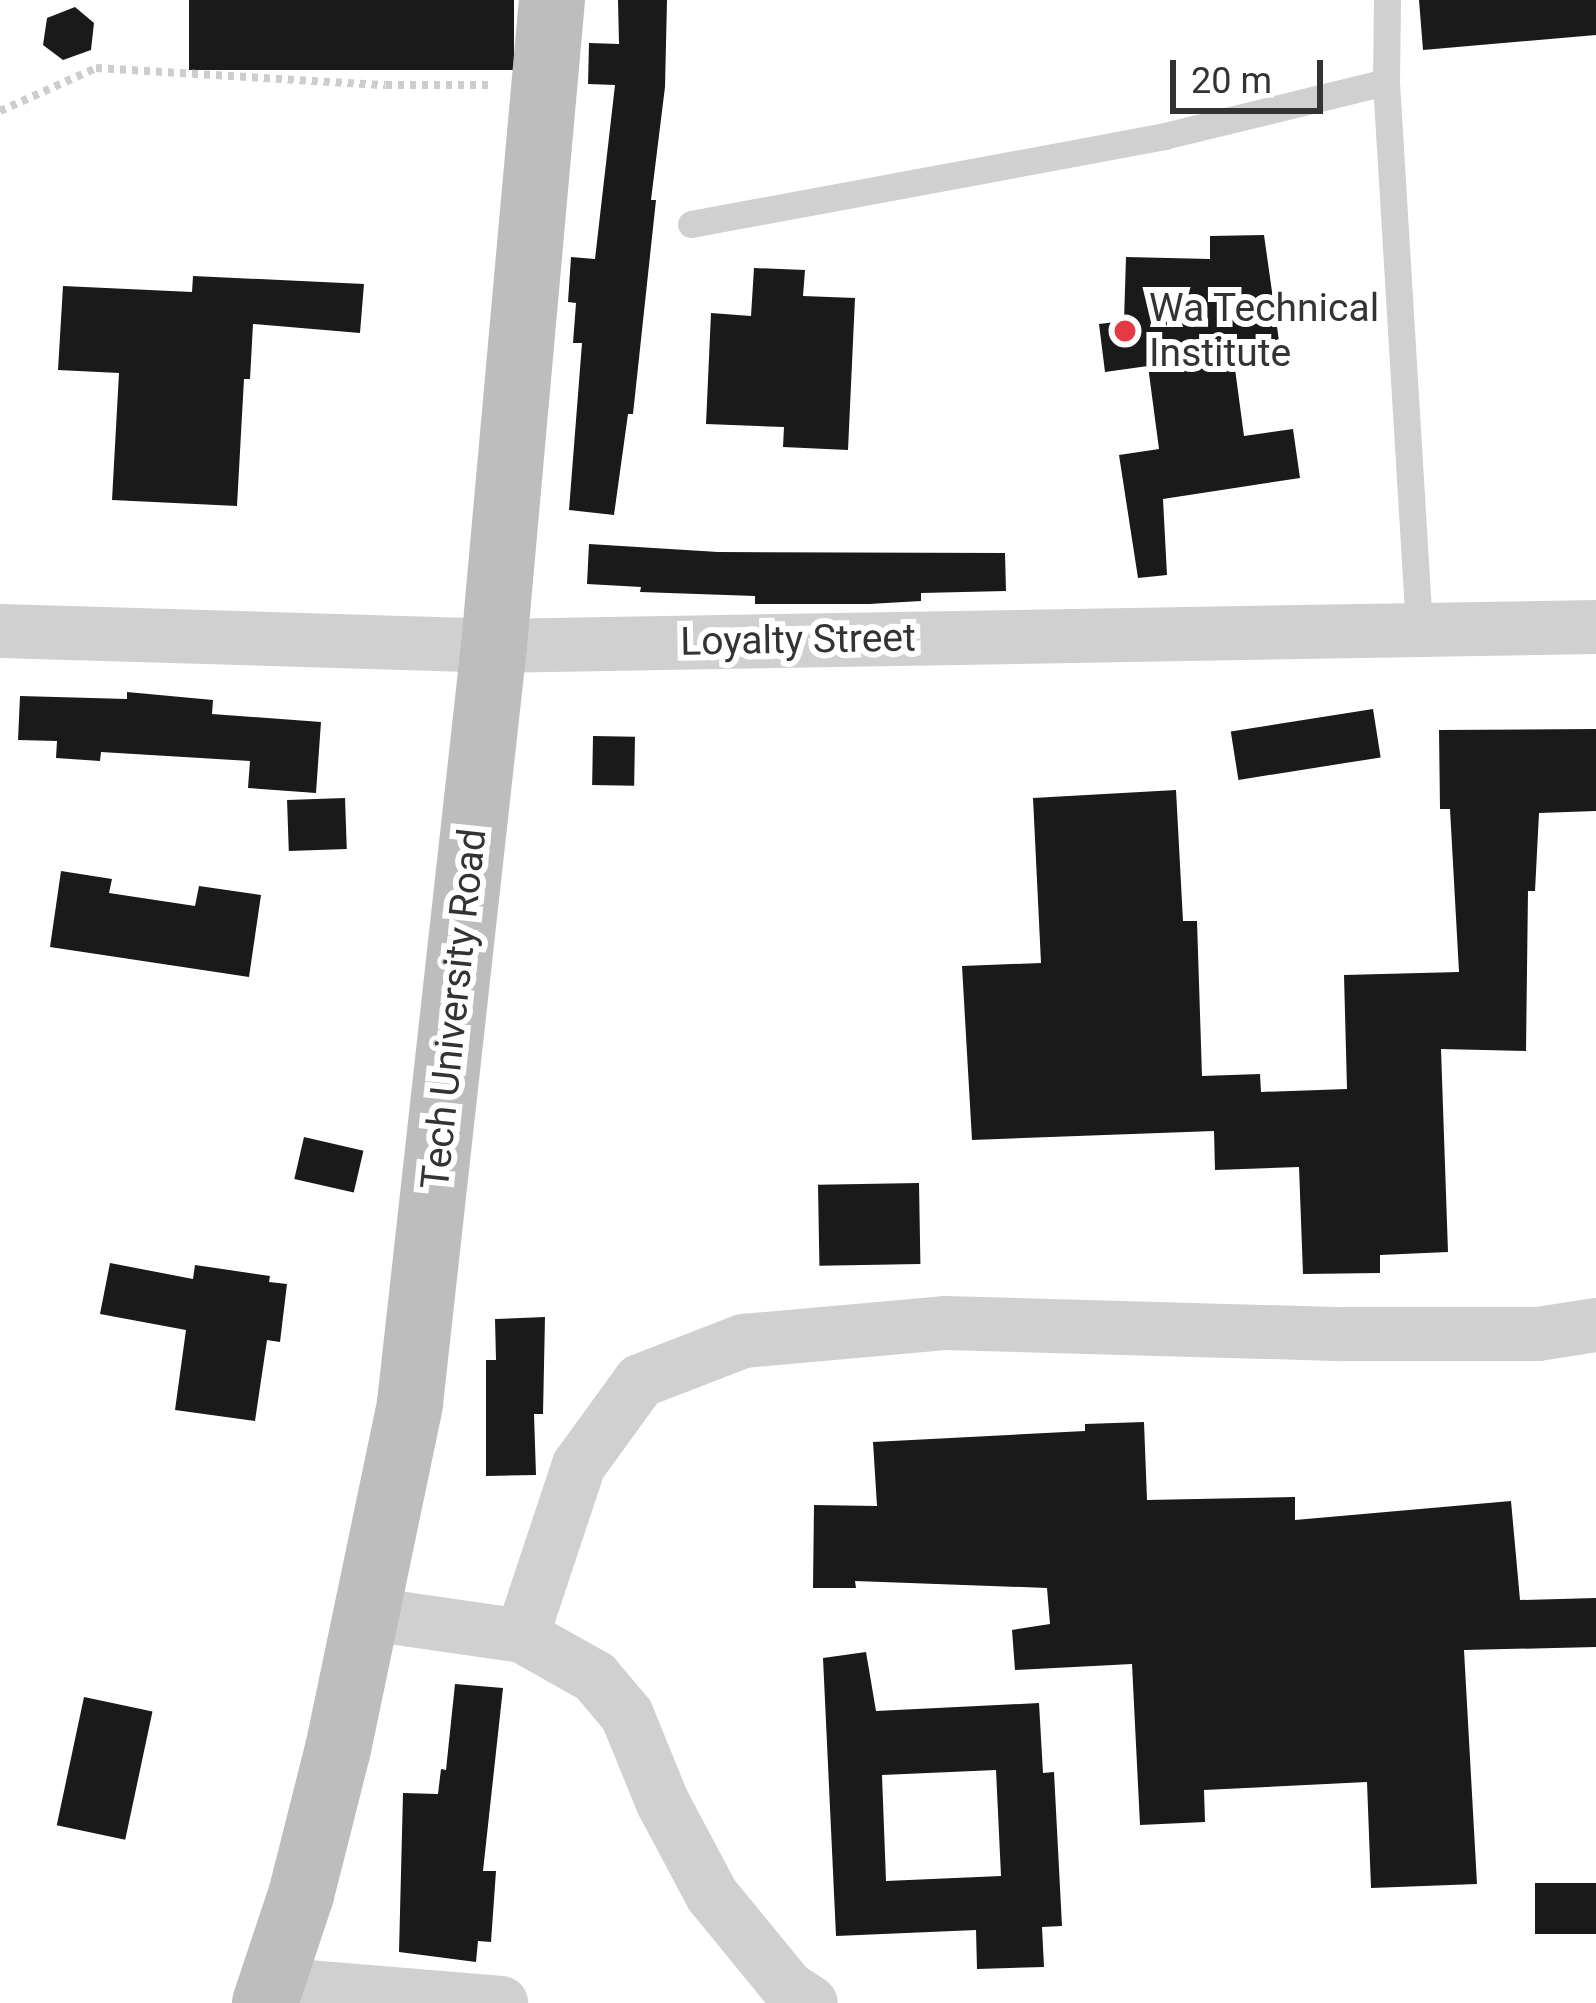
<!DOCTYPE html>
<html>
<head>
<meta charset="utf-8">
<style>
  body { margin:0 }
  #map { position:relative; width:1596px; height:2003px; overflow:hidden; background:#fff; font-family:Roboto,sans-serif }
  div>[style] { position:absolute }
  [style*='--x'] { left:calc(var(--x)*1px); top:calc(var(--y)*1px); width:calc(var(--w)*1px); rotate:calc(var(--a)*1deg) }
  .building>* { inset:0; background:#1a1a1a; transform-origin:0 0 }
  .path>* { height:8px; margin-top:-4px; transform-origin:0; background:repeating-linear-gradient(90deg,#cdcdcd 0 6px,transparent 0 12px) }
  .lane>* { height:27px; margin:-13.5px; padding:0 13.5px; transform-origin:13.5px; border-radius:13.5px; background:#d0d0d0 }
  .street>* { height:54px; margin:-27px; padding:0 27px; transform-origin:27px; border-radius:27px; background:#d0d0d0 }
  .secondary>* { height:66px; margin:-33px; padding:0 33px; transform-origin:33px; border-radius:33px; background:#bdbdbd }
  .dots>* { width:33px; height:33px; translate:-50% -50%; box-sizing:border-box; border:6px solid #fff; border-radius:50% }
  span { translate:-50% -50%; white-space:nowrap; text-align:center; line-height:1.15; -webkit-text-stroke:12px #fff; paint-order:stroke }
  .poi-label { font-size:39px; color:#333 }
  .left { translate:0 -50%; text-align:left }
  .street-label { font-size:39px; color:#333 }
  .scale { position:absolute; left:1170px; top:60px; width:153px; height:54px; box-sizing:border-box; border:6px solid #333; border-top:0; padding-left:15px; font-size:36px; line-height:42px; white-space:nowrap; color:#333; -webkit-text-stroke:9px #fff; paint-order:stroke }
</style>
</head>
<body>
<div id="map">
  <div class="building">
    <div style="left:189px;top:0;width:325px;height:70px"></div>
    <div style="clip-path:polygon(618px 0,667px 0,665px 87px,651px 200px,656px 200px,633px 414px,628px 414px,614px 515px,569px 510px,582px 343px,573px 343px,576px 303px,568px 302px,571px 257px,595px 259px,615px 85px,588px 84px,589px 43px,619px 44px)"></div>
    <div style="clip-path:polygon(1419px 0,1596px 0,1596px 35px,1423px 50px)"></div>
    <div style="clip-path:polygon(75px 7px,94px 23px,91px 50px,63px 60px,43px 45px,47px 18px)"></div>
    <div style="clip-path:polygon(1264px 235px,1280px 348px,1233px 354px,1244px 436px,1293px 429px,1300px 478px,1163px 499px,1167px 575px,1138px 578px,1119px 455px,1159px 449px,1148px 366px,1105px 372px,1099px 324px,1124px 321px,1126px 257px,1210px 259px,1210px 236px)"></div>
    <div style="clip-path:polygon(754px 268px,805px 270px,803px 296px,855px 298px,848px 450px,783px 447px,784px 427px,706px 424px,711px 313px,751px 316px)"></div>
    <div style="clip-path:polygon(193px 276px,364px 284px,360px 333px,253px 324px,250px 379px,244px 379px,237px 506px,112px 500px,119px 373px,58px 370px,63px 286px,192px 292px)"></div>
    <div style="clip-path:polygon(589px 544px,718px 552px,1005px 553px,1006px 591px,921px 593px,921px 601px,869px 604px,755px 604px,755px 596px,640px 592px,641px 587px,587px 584px)"></div>
    <div style="clip-path:polygon(127px 692px,213px 700px,212px 714px,321px 722px,316px 793px,248px 788px,250px 761px,101px 752px,100px 761px,56px 758px,57px 741px,18px 740px,20px 696px,127px 699px)"></div>
    <div style="left:1373px;top:709px;width:49px;height:144px;rotate:81deg"></div>
    <div style="clip-path:polygon(1596px 729px,1596px 811px,1539px 813px,1535px 891px,1528px 891px,1526px 1051px,1441px 1049px,1448px 1252px,1380px 1255px,1380px 1273px,1303px 1274px,1299px 1167px,1215px 1170px,1214px 1131px,972px 1140px,962px 966px,1041px 963px,1033px 798px,1176px 790px,1183px 921px,1197px 921px,1202px 1076px,1260px 1074px,1261px 1092px,1347px 1089px,1344px 975px,1459px 972px,1450px 809px,1440px 809px,1439px 730px)"></div>
    <div style="left:593px;top:736px;width:42px;height:49px;rotate:1deg"></div>
    <div style="left:345px;top:798px;width:51px;height:58px;rotate:88deg"></div>
    <div style="clip-path:polygon(61px 871px,112px 879px,109px 893px,195px 906px,199px 886px,261px 895px,249px 977px,50px 947px)"></div>
    <div style="left:304px;top:1137px;width:61px;height:43px;rotate:13deg"></div>
    <div style="left:919px;top:1183px;width:81px;height:101px;rotate:89deg"></div>
    <div style="clip-path:polygon(110px 1263px,193px 1279px,195px 1265px,270px 1276px,269px 1282px,287px 1284px,280px 1342px,267px 1340px,255px 1421px,175px 1410px,186px 1330px,100px 1314px)"></div>
    <div style="clip-path:polygon(545px 1317px,543px 1414px,534px 1414px,536px 1475px,486px 1476px,486px 1360px,496px 1360px,495px 1319px)"></div>
    <div style="clip-path:polygon(1144px 1422px,1147px 1500px,1295px 1497px,1295px 1520px,1511px 1501px,1520px 1600px,1596px 1598px,1596px 1647px,1464px 1650px,1477px 1884px,1371px 1888px,1367px 1782px,1204px 1790px,1205px 1822px,1140px 1825px,1132px 1664px,1015px 1670px,1012px 1630px,1050px 1624px,1047px 1588px,855px 1581px,856px 1588px,813px 1588px,814px 1505px,877px 1506px,873px 1442px,1085px 1431px,1085px 1424px)"></div>
    <div style="clip-path:polygon(evenodd,866px 1652px,876px 1711px,1039px 1703px,1043px 1773px,1054px 1772px,1062px 1926px,1042px 1927px,1044px 1967px,977px 1969px,976px 1930px,836px 1936px,823px 1658px,866px 1652px,996px 1770px,1001px 1876px,886px 1881px,882px 1775px,996px 1770px)"></div>
    <div style="clip-path:polygon(455px 1684px,503px 1688px,483px 1871px,496px 1871px,491px 1942px,478px 1941px,476px 1962px,399px 1952px,403px 1793px,438px 1794px,441px 1769px,446px 1770px)"></div>
    <div style="left:84px;top:1697px;width:70px;height:131px;rotate:12deg"></div>
    <div style="left:1535px;top:1883px;width:61px;height:51px"></div>
  </div>
  <div class="path">
    <div style="--x:0;--y:111;--w:105;--a:-24.1"></div>
    <div style="--x:96;--y:68;--w:290;--a:3.4"></div>
    <div style="--x:386;--y:85;--w:104;--a:0"></div>
  </div>
  <div class="lane">
    <div style="--x:1387;--y:0;--w:82;--a:90.7"></div>
    <div style="--x:1386;--y:82;--w:547;--a:86.54"></div>
    <div style="--x:691;--y:224;--w:481;--a:-10.5"></div>
    <div style="--x:1164;--y:136;--w:228;--a:-13.7"></div>
  </div>
  <div class="street">
    <div style="--x:0;--y:631;--w:494;--a:1.7"></div>
    <div style="--x:494;--y:646;--w:1102;--a:-0.99"></div>
    <div style="--x:370;--y:1614;--w:154;--a:8.2"></div>
    <div style="--x:522;--y:1636;--w:84;--a:29.3"></div>
    <div style="--x:595;--y:1677;--w:50;--a:49.9"></div>
    <div style="--x:627;--y:1715;--w:95;--a:67.8"></div>
    <div style="--x:663;--y:1803;--w:104;--a:62"></div>
    <div style="--x:712;--y:1895;--w:120;--a:50.7"></div>
    <div style="--x:788;--y:1988;--w:27;--a:33"></div>
    <div style="--x:522;--y:1636;--w:180;--a:-71.6"></div>
    <div style="--x:579;--y:1465;--w:104;--a:-54"></div>
    <div style="--x:640;--y:1381;--w:110;--a:-21.2"></div>
    <div style="--x:743;--y:1341;--w:202;--a:-5.1"></div>
    <div style="--x:944;--y:1323;--w:399;--a:1.6"></div>
    <div style="--x:1343;--y:1334;--w:195;--a:0"></div>
    <div style="--x:1538;--y:1334;--w:59;--a:-8.8"></div>
    <div style="--x:271;--y:1984;--w:231;--a:4.7"></div>
  </div>
  <div class="secondary">
    <div style="--x:265;--y:2003;--w:114;--a:-71.6"></div>
    <div style="--x:301;--y:1895;--w:151;--a:-75.8"></div>
    <div style="--x:338;--y:1749;--w:353;--a:-78.2"></div>
    <div style="--x:410;--y:1403;--w:762;--a:-83.67"></div>
    <div style="--x:494;--y:646;--w:649;--a:-84.87"></div>
  </div>
  <div class="dots">
    <div style="left:1125px;top:331px;background:#e63946"></div>
  </div>
  <div class="poi-label">
    <span class="left" style="left:1149px;top:331px">Wa Technical<br>Institute</span>
  </div>
  <div class="street-label">
    <span style="left:798px;top:640px;rotate:-1deg">Loyalty Street</span>
    <span style="left:454px;top:1009px;rotate:-84deg">Tech University Road</span>
  </div>
  <div class="scale">20 m</div>
</div>
</body>
</html>
